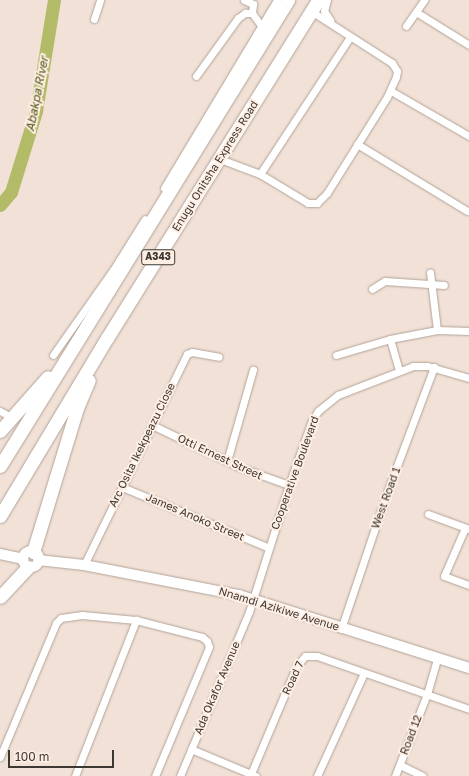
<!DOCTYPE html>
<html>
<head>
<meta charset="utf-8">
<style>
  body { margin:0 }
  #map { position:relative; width:469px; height:776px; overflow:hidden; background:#f1e1d6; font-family:"Golos Text",sans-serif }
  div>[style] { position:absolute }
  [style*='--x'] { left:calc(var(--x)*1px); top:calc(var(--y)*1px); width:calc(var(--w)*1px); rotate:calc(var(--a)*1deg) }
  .river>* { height:13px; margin:-6.5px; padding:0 6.5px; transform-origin:6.5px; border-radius:6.5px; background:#b4bb68 }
  .roads { filter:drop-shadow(0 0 1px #b2a398) drop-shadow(0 0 1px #b2a398) }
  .street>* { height:7px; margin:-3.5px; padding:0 3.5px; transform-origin:3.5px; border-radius:3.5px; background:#fff }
  .secondary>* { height:10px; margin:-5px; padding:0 5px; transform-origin:5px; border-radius:5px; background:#fff }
  .secondary>.ring { margin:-5px; padding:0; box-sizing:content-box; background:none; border:10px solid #fff; border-radius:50% }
  .highway>* { height:13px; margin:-6.5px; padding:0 6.5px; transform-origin:6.5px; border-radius:6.5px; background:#fff }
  span { translate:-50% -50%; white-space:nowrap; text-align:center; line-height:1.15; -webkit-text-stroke:4px #feeee3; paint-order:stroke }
  .shield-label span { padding:1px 3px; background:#feeee3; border:1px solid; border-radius:3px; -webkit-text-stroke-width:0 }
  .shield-label { font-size:10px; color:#3d3732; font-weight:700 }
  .street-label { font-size:11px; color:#3d3732 }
  .water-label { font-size:12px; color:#52561a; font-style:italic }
  .scale { position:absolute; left:8px; top:750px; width:106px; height:18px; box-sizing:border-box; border:2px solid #3d3732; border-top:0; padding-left:5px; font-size:12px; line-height:14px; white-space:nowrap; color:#3d3732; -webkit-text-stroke:3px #feeee3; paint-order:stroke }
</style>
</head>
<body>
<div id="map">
  <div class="river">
    <div style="--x:0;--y:205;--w:17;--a:-50"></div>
    <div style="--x:11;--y:192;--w:85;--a:-72.8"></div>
    <div style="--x:36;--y:111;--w:112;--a:-80.8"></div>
  </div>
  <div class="roads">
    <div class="street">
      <div style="--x:244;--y:0;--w:10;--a:24"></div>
      <div style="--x:253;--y:4;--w:9;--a:96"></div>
      <div style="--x:327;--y:0;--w:11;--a:105"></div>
      <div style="--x:324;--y:11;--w:11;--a:56"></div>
      <div style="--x:416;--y:12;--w:62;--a:31.9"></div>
      <div style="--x:94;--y:19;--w:20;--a:-72"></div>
      <div style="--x:406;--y:26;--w:32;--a:-55"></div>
      <div style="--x:196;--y:76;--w:72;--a:-54.1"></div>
      <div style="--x:238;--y:18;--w:9;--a:-36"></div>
      <div style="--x:245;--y:13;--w:7;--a:0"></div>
      <div style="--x:252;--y:13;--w:17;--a:54"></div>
      <div style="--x:391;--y:91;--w:90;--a:30"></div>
      <div style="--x:357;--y:144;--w:129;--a:31.3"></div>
      <div style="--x:220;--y:159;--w:43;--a:20.6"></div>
      <div style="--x:260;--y:174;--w:56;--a:31.1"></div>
      <div style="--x:308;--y:203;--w:9;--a:0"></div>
      <div style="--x:317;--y:203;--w:14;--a:-45"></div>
      <div style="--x:327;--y:193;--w:113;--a:-58"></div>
      <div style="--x:387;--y:97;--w:22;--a:-66"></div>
      <div style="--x:396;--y:77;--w:6;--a:-81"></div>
      <div style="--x:397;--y:71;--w:9;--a:-122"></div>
      <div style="--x:392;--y:63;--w:96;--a:-147.3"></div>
      <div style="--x:260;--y:174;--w:164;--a:-56.7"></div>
      <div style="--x:164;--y:188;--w:219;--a:-59"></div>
      <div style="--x:372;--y:289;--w:15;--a:-32"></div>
      <div style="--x:385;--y:281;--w:59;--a:3.9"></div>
      <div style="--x:437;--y:330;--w:32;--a:2"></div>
      <div style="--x:390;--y:339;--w:33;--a:74"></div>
      <div style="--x:53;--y:355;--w:104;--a:-54.8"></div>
      <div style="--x:113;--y:270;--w:60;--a:-57.9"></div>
      <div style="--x:336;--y:355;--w:56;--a:-16.5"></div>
      <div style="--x:390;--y:339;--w:48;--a:-10.8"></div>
      <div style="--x:437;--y:330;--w:58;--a:-96.9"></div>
      <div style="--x:0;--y:411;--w:15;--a:28"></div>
      <div style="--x:152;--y:425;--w:97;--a:25.8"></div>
      <div style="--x:239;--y:467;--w:53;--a:19.8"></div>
      <div style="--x:227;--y:461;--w:95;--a:-74.1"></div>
      <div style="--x:122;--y:487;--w:159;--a:22.5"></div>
      <div style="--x:428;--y:514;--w:44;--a:20.1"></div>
      <div style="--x:465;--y:528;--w:52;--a:113.6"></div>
      <div style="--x:444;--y:576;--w:27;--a:20"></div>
      <div style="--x:84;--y:565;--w:235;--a:-64"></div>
      <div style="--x:187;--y:354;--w:5;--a:-22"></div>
      <div style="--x:192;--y:352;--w:27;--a:10"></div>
      <div style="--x:341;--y:629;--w:138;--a:-71.4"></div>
      <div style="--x:385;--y:498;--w:140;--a:-69.5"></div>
      <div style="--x:191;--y:749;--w:70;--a:22.6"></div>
      <div style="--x:0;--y:757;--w:145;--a:-67.3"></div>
      <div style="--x:56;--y:623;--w:7;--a:-45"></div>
      <div style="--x:61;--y:618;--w:21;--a:-8"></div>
      <div style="--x:82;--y:615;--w:54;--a:5.3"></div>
      <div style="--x:136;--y:620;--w:68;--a:14.4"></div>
      <div style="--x:202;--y:637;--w:6;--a:39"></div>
      <div style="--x:207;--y:641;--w:6;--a:72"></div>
      <div style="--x:209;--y:647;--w:140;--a:112.7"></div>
      <div style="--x:400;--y:765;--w:25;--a:26"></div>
      <div style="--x:75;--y:776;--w:168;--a:-68.6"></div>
      <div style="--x:180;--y:776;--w:178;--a:-67.2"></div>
      <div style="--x:249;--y:612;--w:133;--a:-72.5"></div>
      <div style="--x:289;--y:485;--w:69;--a:-70.5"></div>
      <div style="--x:312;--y:420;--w:11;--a:-56"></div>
      <div style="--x:318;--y:411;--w:26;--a:-39"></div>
      <div style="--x:338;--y:395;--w:80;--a:-21.1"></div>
      <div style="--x:413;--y:366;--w:14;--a:0"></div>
      <div style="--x:427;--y:366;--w:44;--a:15.9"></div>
      <div style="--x:250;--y:776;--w:118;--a:-67.1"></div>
      <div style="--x:296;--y:667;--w:14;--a:-51"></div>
      <div style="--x:305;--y:656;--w:12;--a:0"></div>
      <div style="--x:317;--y:656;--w:161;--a:19.2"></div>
      <div style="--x:317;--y:776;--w:113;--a:-65.5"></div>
      <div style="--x:395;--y:776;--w:88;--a:-68.7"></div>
      <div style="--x:427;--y:694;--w:37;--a:-74"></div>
    </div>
    <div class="secondary">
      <div class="ring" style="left:23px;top:551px;width:6px;height:6px"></div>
      <div style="--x:0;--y:554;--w:24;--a:12"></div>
      <div style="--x:38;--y:560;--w:46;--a:6.2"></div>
      <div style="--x:84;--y:565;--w:158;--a:11"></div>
      <div style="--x:239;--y:595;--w:241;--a:17.6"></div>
    </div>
    <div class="highway">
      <div style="--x:0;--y:431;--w:72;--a:-48.4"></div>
      <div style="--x:0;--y:466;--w:548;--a:-58.28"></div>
      <div style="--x:0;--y:516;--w:208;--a:-59"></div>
      <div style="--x:107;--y:338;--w:398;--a:-58"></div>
      <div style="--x:33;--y:552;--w:151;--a:-73"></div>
      <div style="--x:77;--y:408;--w:30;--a:-67"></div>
      <div style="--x:0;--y:597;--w:41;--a:-47"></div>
    </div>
  </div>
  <div class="shield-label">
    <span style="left:158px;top:257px">A343</span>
  </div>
  <div class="street-label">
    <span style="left:215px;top:166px;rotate:-58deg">Enugu Onitsha Express Road</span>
    <span style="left:142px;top:445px;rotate:-64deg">Arc Osita Ikekpeazu Close</span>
    <span style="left:220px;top:457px;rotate:25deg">Otti Ernest Street</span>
    <span style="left:295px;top:473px;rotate:-70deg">Cooperative Boulevard</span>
    <span style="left:386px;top:498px;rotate:-70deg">West Road 1</span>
    <span style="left:195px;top:517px;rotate:23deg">James Anoko Street</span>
    <span style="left:279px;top:609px;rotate:17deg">Nnamdi Azikiwe Avenue</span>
    <span style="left:293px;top:678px;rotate:-65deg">Road 7</span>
    <span style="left:217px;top:688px;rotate:-67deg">Ada Okafor Avenue</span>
    <span style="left:411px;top:735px;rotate:-69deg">Road 12</span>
  </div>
  <div class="water-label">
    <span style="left:37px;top:94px;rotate:-79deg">Abakpa River</span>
  </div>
  <div class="scale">100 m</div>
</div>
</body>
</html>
